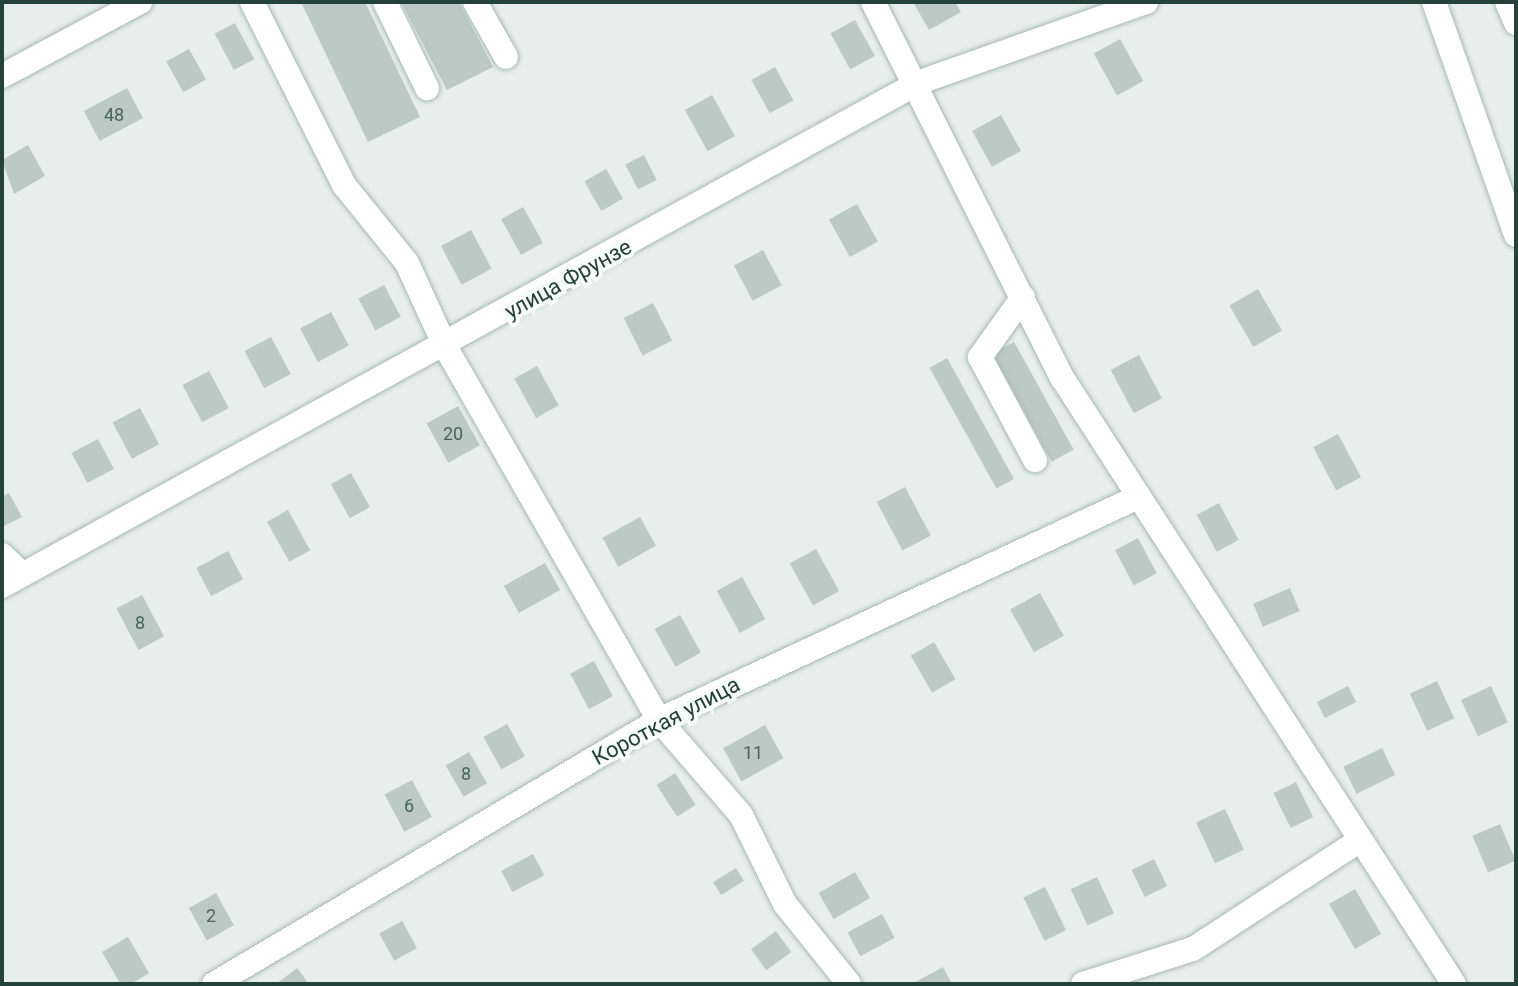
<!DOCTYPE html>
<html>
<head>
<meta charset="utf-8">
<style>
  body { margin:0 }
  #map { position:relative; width:1518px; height:986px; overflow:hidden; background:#e6efeb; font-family:Roboto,sans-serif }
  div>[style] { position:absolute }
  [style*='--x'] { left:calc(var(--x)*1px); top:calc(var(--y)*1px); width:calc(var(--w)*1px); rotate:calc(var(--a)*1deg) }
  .building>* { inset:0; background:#bbcac4; transform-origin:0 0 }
  .roads { filter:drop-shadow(0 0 2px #a8b8b2) drop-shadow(0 0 2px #a8b8b2) }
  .minor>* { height:24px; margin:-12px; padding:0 12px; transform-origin:12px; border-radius:12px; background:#fff }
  span { translate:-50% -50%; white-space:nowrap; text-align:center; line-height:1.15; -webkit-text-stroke:8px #f7fbf9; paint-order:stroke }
  .number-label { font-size:18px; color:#4a645c }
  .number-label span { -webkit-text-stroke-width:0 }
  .street-label { font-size:22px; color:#24423a }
  .frame { position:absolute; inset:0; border:4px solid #24423a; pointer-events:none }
</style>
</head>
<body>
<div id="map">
  <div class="building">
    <div style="clip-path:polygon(301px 2px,365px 2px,420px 117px,368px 142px)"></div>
    <div style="clip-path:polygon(401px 2px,459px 2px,493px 67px,447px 90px)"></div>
    <div style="clip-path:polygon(913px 2px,955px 2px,961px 12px,929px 30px)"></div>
    <div style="left:855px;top:20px;width:41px;height:28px;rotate:61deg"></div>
    <div style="left:235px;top:23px;width:41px;height:23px;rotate:62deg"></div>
    <div style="left:1120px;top:39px;width:48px;height:30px;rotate:61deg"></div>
    <div style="left:189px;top:49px;width:35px;height:26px;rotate:61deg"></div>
    <div style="left:775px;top:67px;width:38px;height:27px;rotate:61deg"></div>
    <div style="left:127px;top:88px;width:34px;height:49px;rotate:62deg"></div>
    <div style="left:712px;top:95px;width:47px;height:31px;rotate:61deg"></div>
    <div style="left:1001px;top:115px;width:41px;height:33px;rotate:61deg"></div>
    <div style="clip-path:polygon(28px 145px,45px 176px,14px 194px,2px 160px)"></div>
    <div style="left:644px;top:155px;width:28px;height:21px;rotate:63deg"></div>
    <div style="left:606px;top:169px;width:34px;height:25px;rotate:60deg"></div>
    <div style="left:857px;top:204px;width:43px;height:32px;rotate:61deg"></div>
    <div style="left:523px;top:207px;width:41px;height:25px;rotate:61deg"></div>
    <div style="left:471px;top:230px;width:44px;height:34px;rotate:62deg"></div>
    <div style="left:763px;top:250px;width:40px;height:33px;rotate:62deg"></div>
    <div style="left:384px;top:285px;width:36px;height:29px;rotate:62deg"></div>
    <div style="left:1258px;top:289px;width:48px;height:33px;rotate:60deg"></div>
    <div style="left:653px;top:303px;width:42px;height:33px;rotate:63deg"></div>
    <div style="left:331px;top:312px;width:38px;height:35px;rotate:62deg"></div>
    <div style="left:271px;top:337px;width:42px;height:30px;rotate:62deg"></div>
    <div style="left:1014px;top:342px;width:123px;height:25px;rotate:61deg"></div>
    <div style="left:1139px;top:355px;width:49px;height:32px;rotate:62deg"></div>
    <div style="left:947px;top:358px;width:138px;height:20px;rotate:61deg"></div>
    <div style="left:537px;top:366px;width:45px;height:26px;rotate:61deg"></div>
    <div style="left:209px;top:371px;width:42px;height:30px;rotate:62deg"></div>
    <div style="left:458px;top:406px;width:45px;height:36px;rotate:61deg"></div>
    <div style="left:140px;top:408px;width:41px;height:31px;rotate:62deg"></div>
    <div style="left:1338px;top:434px;width:49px;height:28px;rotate:62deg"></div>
    <div style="left:98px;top:439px;width:34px;height:30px;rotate:62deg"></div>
    <div style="left:351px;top:473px;width:39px;height:23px;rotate:61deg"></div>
    <div style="left:905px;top:487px;width:55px;height:32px;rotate:62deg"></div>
    <div style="clip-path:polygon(9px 493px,22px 517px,2px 527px,2px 497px)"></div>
    <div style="left:1219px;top:503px;width:42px;height:25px;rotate:62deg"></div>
    <div style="left:288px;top:510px;width:46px;height:24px;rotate:61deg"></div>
    <div style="left:640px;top:517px;width:33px;height:43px;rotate:61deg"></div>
    <div style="left:1138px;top:538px;width:40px;height:26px;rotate:62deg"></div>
    <div style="left:816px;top:549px;width:48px;height:30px;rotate:61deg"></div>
    <div style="left:228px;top:551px;width:32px;height:36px;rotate:62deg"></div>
    <div style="left:545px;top:563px;width:31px;height:47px;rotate:61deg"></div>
    <div style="left:742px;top:577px;width:48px;height:29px;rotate:61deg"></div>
    <div style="left:1290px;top:588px;width:25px;height:40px;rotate:67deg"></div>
    <div style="left:1040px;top:593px;width:49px;height:34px;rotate:61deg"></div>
    <div style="left:142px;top:595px;width:47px;height:29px;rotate:62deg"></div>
    <div style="left:680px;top:615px;width:43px;height:29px;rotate:61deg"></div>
    <div style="left:934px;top:642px;width:43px;height:27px;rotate:60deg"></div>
    <div style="left:594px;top:661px;width:40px;height:27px;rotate:62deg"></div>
    <div style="left:1437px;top:681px;width:41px;height:30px;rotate:65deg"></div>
    <div style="left:1348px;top:686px;width:18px;height:35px;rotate:63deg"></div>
    <div style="left:1491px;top:686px;width:40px;height:33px;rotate:65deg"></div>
    <div style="left:507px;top:724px;width:37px;height:27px;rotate:61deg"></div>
    <div style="left:765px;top:725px;width:38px;height:48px;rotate:61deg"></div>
    <div style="left:1382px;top:748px;width:30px;height:43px;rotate:64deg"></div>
    <div style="left:469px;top:752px;width:36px;height:27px;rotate:60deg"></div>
    <div style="left:675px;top:773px;width:38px;height:22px;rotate:57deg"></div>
    <div style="left:412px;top:780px;width:42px;height:31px;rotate:62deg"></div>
    <div style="left:1296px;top:782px;width:39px;height:25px;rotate:64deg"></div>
    <div style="left:1225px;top:809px;width:45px;height:32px;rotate:65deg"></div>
    <div style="left:1500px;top:824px;width:40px;height:30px;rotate:67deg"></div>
    <div style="left:533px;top:854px;width:24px;height:36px;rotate:62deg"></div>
    <div style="left:1154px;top:859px;width:30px;height:25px;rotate:64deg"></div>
    <div style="left:736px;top:868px;width:15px;height:27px;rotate:58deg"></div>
    <div style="left:855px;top:872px;width:30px;height:42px;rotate:60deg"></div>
    <div style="left:1097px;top:877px;width:40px;height:29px;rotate:65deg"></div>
    <div style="left:1045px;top:887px;width:48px;height:24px;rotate:64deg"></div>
    <div style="left:1355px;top:889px;width:52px;height:30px;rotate:60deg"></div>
    <div style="left:216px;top:893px;width:37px;height:31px;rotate:61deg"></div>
    <div style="left:882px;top:914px;width:27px;height:39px;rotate:62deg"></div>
    <div style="left:402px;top:921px;width:31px;height:26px;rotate:61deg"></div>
    <div style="left:776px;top:931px;width:26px;height:31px;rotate:54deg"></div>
    <div style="left:128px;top:937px;width:42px;height:30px;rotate:60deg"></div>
    <div style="clip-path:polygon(943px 967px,952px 984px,912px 984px)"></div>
    <div style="clip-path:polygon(297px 968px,309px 984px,276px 984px)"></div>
  </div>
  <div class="roads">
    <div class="minor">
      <div style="--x:252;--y:2;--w:205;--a:63.3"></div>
      <div style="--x:344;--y:185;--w:100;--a:51.1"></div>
      <div style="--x:407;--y:263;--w:94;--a:65.4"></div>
      <div style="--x:446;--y:348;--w:429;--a:60.2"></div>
      <div style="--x:659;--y:720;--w:125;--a:49.2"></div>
      <div style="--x:741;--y:815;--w:99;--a:63.7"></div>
      <div style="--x:785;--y:904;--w:102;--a:51.3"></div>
      <div style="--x:385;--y:2;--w:96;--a:64"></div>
      <div style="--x:475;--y:2;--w:63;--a:60.6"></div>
      <div style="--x:873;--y:2;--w:422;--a:63.3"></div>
      <div style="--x:1063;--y:379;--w:720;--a:57.13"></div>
      <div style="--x:1434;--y:2;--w:247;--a:70.6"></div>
      <div style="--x:1507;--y:2;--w:23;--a:67"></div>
      <div style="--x:2;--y:76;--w:157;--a:-28.2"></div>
      <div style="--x:1023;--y:297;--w:74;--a:125.6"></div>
      <div style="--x:980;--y:357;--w:117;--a:61.9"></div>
      <div style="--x:2;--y:555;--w:28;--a:44"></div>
      <div style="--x:2;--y:586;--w:1047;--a:-28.77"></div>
      <div style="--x:920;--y:82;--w:240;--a:-19.5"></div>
      <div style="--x:214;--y:984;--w:517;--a:-30.68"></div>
      <div style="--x:659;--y:720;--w:528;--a:-24.96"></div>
      <div style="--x:1083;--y:984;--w:115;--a:-17.7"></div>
      <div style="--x:1193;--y:949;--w:199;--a:-33.1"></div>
    </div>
  </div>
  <div class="number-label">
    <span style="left:114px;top:115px">48</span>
    <span style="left:453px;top:434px">20</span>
    <span style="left:140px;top:623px">8</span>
    <span style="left:753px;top:753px">11</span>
    <span style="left:466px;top:774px">8</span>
    <span style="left:409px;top:806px">6</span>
    <span style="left:211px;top:916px">2</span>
  </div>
  <div class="street-label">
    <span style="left:568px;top:279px;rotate:-29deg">улица Фрунзе</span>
    <span style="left:666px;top:721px;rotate:-28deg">Короткая улица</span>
  </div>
  <div class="frame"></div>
</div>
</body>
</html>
